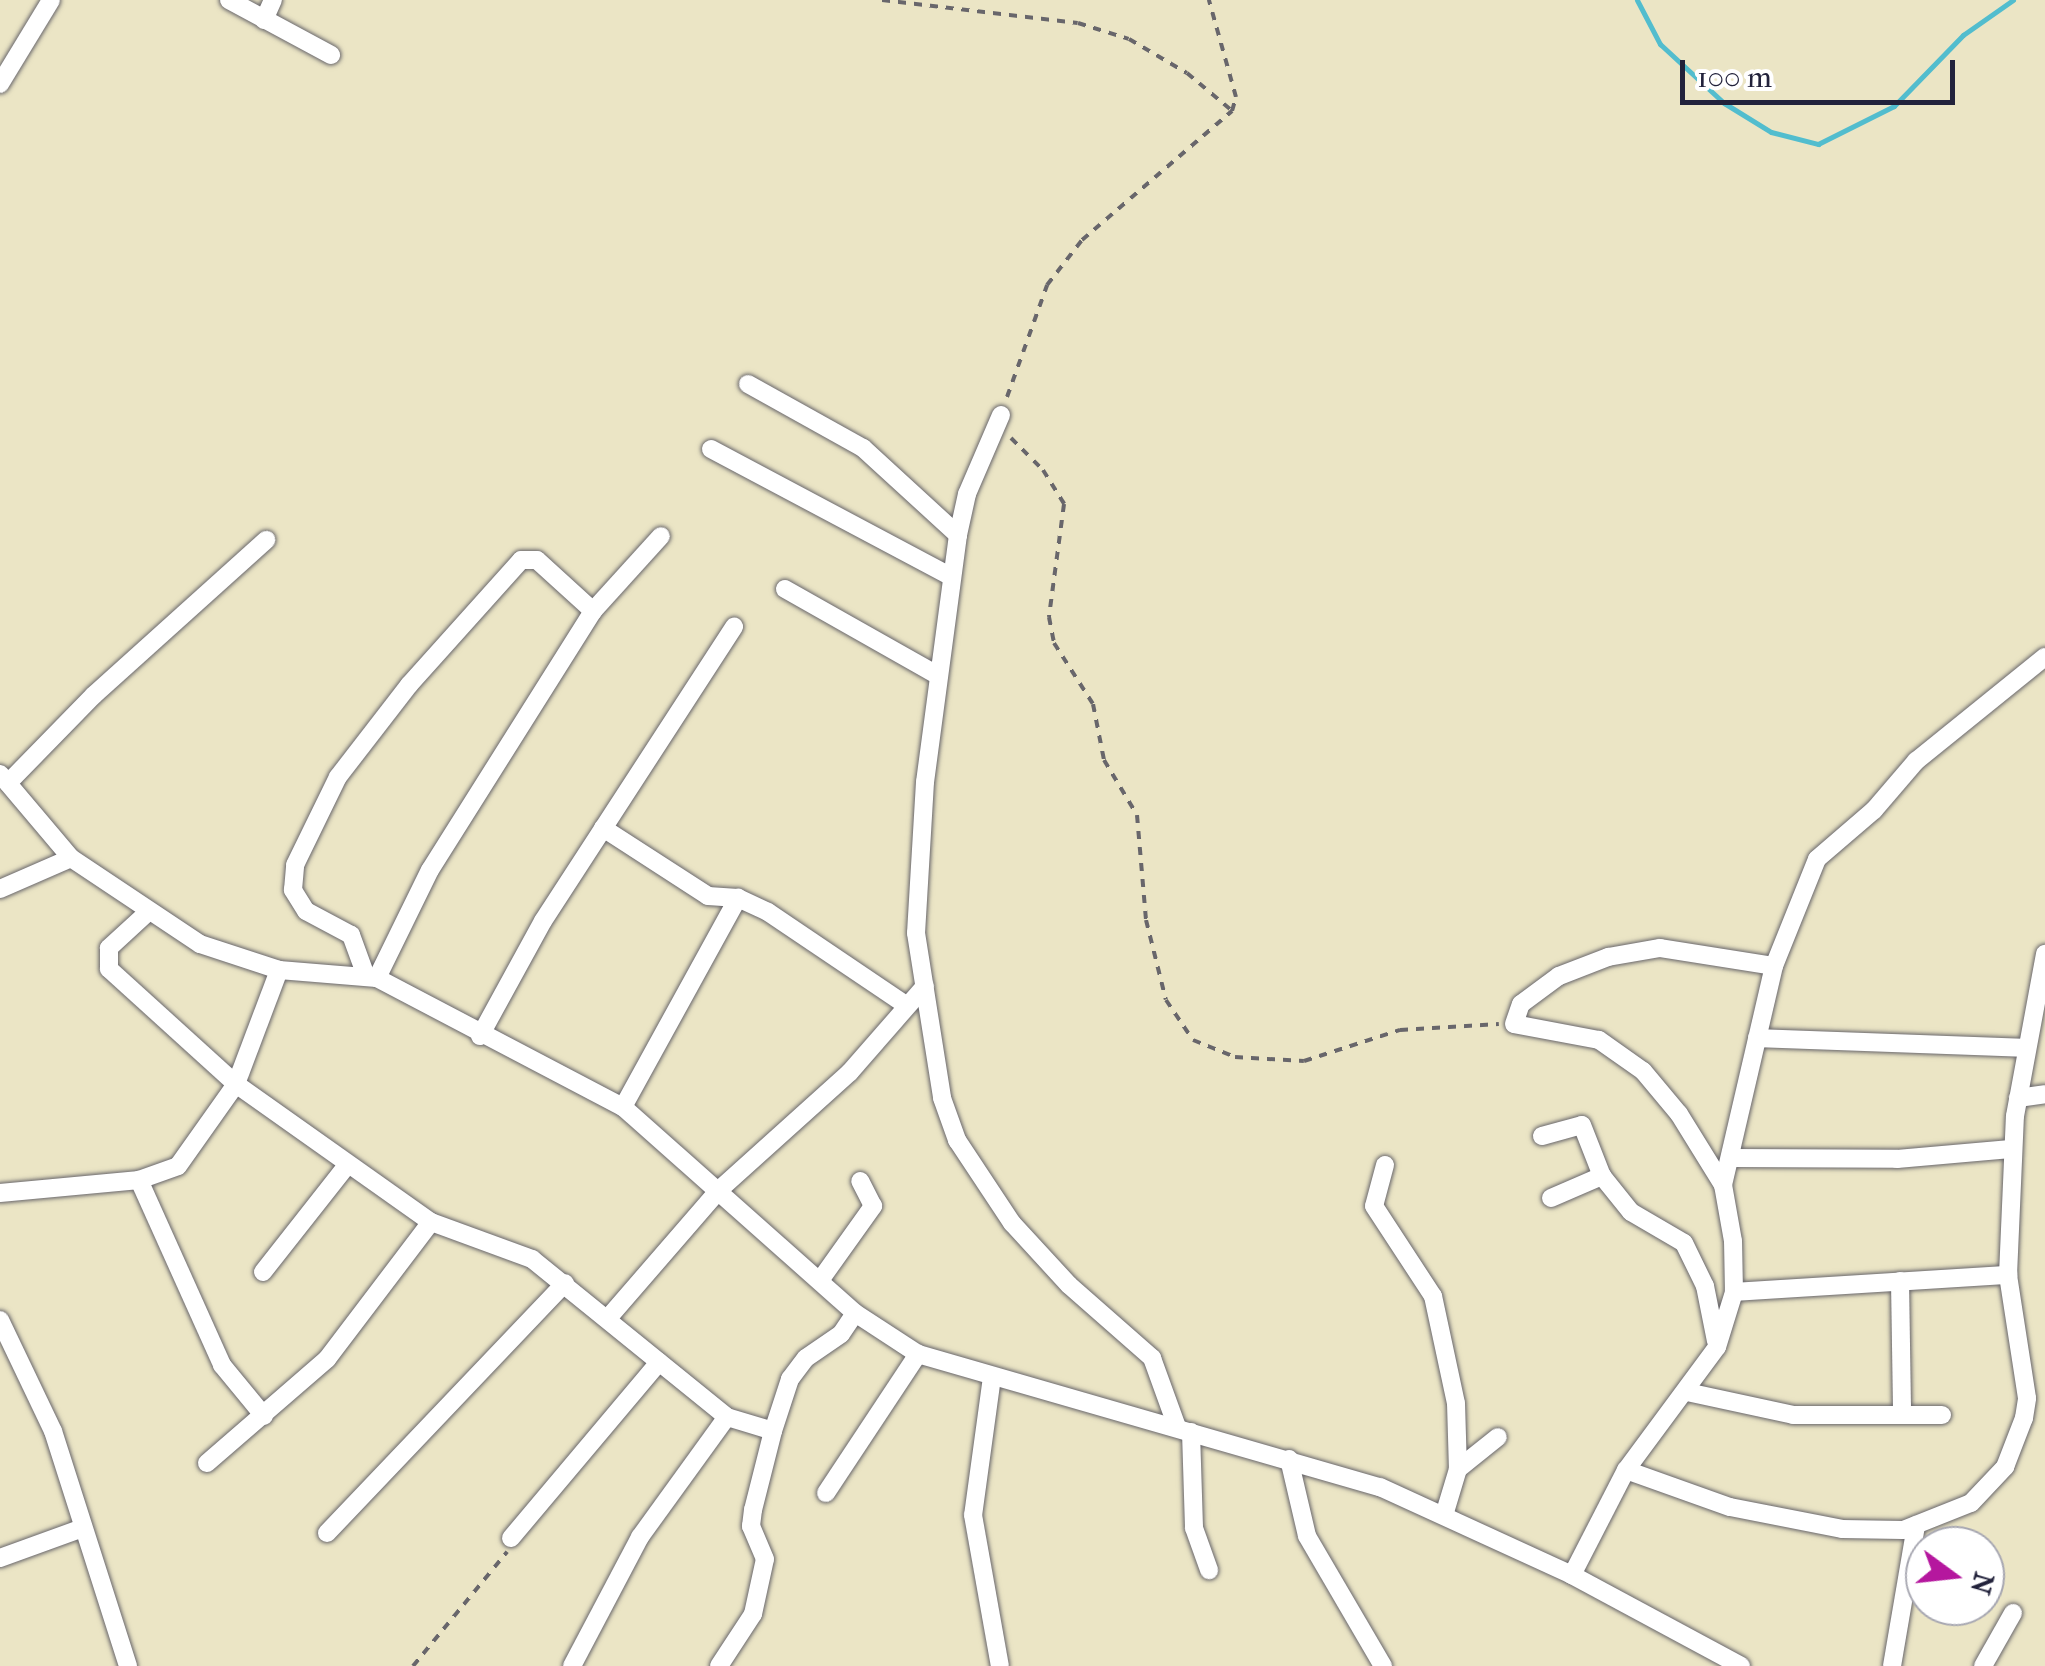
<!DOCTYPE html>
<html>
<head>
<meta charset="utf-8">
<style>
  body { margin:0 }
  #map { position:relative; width:2045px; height:1666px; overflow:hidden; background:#ebe5c5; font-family:"IM FELL French Canon",serif }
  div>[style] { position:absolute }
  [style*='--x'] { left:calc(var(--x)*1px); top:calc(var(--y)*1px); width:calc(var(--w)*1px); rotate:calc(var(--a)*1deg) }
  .stream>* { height:5px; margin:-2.5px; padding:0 2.5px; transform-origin:2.5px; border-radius:2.5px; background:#52bdce }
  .path>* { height:4px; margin-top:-2px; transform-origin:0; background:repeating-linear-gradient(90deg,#68666b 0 8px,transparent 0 16px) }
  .roads { filter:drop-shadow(0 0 2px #68666b) drop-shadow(0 0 2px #68666b) }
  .minor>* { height:18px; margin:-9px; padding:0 9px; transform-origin:9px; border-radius:9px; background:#fff }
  span { translate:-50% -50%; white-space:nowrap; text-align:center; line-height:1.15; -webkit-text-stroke:8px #fff; paint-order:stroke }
  .north { position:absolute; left:1905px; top:1526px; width:100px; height:100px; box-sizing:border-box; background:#fff; border:2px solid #a7a7b1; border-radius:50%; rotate:105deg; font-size:28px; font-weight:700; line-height:40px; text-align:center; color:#22223b }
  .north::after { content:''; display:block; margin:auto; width:35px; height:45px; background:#b5179e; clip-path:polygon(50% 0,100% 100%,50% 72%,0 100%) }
  .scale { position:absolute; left:1680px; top:60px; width:275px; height:45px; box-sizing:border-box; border:5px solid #22223b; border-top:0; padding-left:12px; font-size:30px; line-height:35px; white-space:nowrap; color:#22223b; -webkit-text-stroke:8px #fff; paint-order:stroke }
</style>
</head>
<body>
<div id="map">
  <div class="stream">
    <div style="--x:1637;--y:0;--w:50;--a:62.4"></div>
    <div style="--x:1660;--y:44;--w:87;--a:42.7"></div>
    <div style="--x:1724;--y:103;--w:55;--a:31.7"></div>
    <div style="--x:1771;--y:132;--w:49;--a:14.3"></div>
    <div style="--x:1818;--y:144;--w:85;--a:-26.6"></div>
    <div style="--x:1894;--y:106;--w:99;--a:-45.8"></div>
    <div style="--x:1963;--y:35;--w:61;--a:-35"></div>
  </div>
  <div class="path">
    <div style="--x:882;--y:0;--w:197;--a:6.7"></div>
    <div style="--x:1078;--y:23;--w:53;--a:17.4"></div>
    <div style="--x:1129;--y:39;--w:67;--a:30.4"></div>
    <div style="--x:1187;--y:73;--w:56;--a:39.9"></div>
    <div style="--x:1007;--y:397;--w:119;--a:-70.3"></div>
    <div style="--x:1047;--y:285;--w:57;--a:-52.1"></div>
    <div style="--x:1082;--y:240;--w:198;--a:-40.7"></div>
    <div style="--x:1232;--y:111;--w:15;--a:-74"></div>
    <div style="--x:1236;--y:97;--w:101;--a:-105.6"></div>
    <div style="--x:1011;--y:438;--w:45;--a:45"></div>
    <div style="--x:1043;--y:470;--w:40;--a:58"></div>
    <div style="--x:1064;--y:504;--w:114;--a:97.6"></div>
    <div style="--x:1049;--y:617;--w:26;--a:79"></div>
    <div style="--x:1054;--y:643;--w:72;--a:57.4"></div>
    <div style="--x:1093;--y:704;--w:57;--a:78.9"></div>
    <div style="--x:1104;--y:760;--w:64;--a:59"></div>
    <div style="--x:1137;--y:815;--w:105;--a:85.1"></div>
    <div style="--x:1146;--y:920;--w:82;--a:76"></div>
    <div style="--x:1166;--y:1000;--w:48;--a:56"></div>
    <div style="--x:1193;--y:1040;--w:45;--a:22"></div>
    <div style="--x:1235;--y:1057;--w:69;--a:3.3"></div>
    <div style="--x:1304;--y:1061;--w:101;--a:-17.9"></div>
    <div style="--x:1400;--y:1030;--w:99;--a:-3.5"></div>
    <div style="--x:413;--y:1666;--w:148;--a:-50.5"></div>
  </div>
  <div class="roads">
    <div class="minor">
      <div style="--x:229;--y:0;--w:116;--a:28.3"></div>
      <div style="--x:264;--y:20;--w:22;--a:-66"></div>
      <div style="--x:0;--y:84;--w:98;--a:-58.7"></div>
      <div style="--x:748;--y:384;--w:132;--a:29.1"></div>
      <div style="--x:863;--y:448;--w:129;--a:42.5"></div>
      <div style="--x:1001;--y:415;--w:86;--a:113.3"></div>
      <div style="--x:967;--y:494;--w:42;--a:102.4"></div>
      <div style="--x:958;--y:535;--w:249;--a:97.6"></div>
      <div style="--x:925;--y:782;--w:151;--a:93.4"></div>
      <div style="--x:916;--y:933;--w:167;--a:81"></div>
      <div style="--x:942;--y:1098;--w:45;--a:70.3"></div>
      <div style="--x:957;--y:1140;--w:100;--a:56.5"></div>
      <div style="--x:1012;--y:1223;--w:84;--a:47.4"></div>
      <div style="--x:1069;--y:1285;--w:111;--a:41.3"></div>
      <div style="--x:1152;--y:1358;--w:73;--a:70.1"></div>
      <div style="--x:711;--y:449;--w:273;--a:28"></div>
      <div style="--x:785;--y:589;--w:172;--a:29.5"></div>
      <div style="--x:0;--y:774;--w:110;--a:49.8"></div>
      <div style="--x:71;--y:858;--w:155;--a:33.7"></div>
      <div style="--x:200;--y:944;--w:83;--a:18.2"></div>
      <div style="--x:279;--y:970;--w:98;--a:4.7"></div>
      <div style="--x:377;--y:978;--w:278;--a:27.7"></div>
      <div style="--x:623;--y:1107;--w:310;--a:41.6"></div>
      <div style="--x:855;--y:1313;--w:75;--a:33.1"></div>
      <div style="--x:918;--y:1354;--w:481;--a:16.1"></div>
      <div style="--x:1380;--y:1487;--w:211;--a:24.6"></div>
      <div style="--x:1572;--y:1575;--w:192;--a:28.3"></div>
      <div style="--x:8;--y:783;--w:123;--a:-45.7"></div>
      <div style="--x:94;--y:695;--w:232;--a:-42"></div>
      <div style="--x:603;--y:828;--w:125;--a:32.9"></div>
      <div style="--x:708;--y:896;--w:30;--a:4"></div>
      <div style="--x:738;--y:898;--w:33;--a:25"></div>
      <div style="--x:768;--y:912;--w:166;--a:34"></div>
      <div style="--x:0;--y:889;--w:77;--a:-23.6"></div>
      <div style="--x:147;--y:913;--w:52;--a:137.4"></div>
      <div style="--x:109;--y:948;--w:21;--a:90"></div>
      <div style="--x:109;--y:969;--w:171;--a:42.2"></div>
      <div style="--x:236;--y:1084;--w:239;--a:35.3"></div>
      <div style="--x:431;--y:1222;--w:108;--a:20.1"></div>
      <div style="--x:532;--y:1259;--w:251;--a:39"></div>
      <div style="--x:727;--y:1417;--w:48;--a:16.9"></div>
      <div style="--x:773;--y:1431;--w:55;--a:-71.9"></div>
      <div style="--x:790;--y:1379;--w:26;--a:-53"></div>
      <div style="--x:806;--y:1358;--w:42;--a:-34.4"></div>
      <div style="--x:841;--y:1334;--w:25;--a:-56"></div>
      <div style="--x:366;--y:976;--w:44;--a:-110.1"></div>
      <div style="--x:351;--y:935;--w:51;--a:-151.9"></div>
      <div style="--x:306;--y:911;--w:25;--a:-122"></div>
      <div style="--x:293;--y:890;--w:25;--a:-85"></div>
      <div style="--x:295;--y:865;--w:98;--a:-64"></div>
      <div style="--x:338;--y:777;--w:116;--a:-52.3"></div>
      <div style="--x:409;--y:685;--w:168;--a:-48.1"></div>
      <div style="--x:521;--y:560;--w:16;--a:0"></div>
      <div style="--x:537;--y:560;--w:76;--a:42.3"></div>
      <div style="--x:377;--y:978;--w:120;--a:-63.9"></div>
      <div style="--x:430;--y:870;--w:306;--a:-57.8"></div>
      <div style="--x:593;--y:611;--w:101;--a:-47.8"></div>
      <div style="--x:480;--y:1036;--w:131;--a:-61.3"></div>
      <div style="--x:543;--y:921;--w:351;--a:-57"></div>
      <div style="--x:1757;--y:1038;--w:270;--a:2.1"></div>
      <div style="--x:2018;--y:1098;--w:27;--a:-8"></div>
      <div style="--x:623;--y:1107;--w:239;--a:-61.2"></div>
      <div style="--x:1542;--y:1136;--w:41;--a:-15.4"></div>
      <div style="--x:1582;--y:1125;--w:55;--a:68.6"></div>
      <div style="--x:1602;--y:1176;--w:46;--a:51.1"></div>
      <div style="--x:1631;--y:1212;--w:61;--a:30.3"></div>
      <div style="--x:1684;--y:1243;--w:48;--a:64"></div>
      <div style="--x:1705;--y:1286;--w:56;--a:78.7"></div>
      <div style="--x:1731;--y:1158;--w:166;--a:0.3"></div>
      <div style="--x:1897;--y:1159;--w:114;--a:-5"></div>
      <div style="--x:1385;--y:1165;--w:42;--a:105"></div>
      <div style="--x:1374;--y:1206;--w:108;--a:56.8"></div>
      <div style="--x:1433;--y:1296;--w:109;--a:77.9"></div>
      <div style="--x:1456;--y:1403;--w:66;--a:88.3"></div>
      <div style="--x:1458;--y:1469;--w:45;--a:106.8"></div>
      <div style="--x:139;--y:1180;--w:203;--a:65.8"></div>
      <div style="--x:222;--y:1365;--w:66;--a:50.5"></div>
      <div style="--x:1723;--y:1185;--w:225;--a:-76.9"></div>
      <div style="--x:1774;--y:966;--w:115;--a:-68.1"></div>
      <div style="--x:1817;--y:859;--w:75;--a:-40.7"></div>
      <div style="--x:1874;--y:810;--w:65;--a:-49.4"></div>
      <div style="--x:1916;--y:761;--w:166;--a:-38.9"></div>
      <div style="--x:0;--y:1193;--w:140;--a:-5.3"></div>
      <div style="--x:139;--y:1180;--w:41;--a:-19.7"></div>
      <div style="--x:178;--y:1166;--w:100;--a:-54.7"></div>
      <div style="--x:236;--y:1084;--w:122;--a:-69.3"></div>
      <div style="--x:1551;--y:1198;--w:56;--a:-23.3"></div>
      <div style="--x:263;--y:1272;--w:137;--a:-51.8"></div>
      <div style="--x:821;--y:1279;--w:90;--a:-54.5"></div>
      <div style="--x:873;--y:1206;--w:28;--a:-117"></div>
      <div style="--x:1900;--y:1281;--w:134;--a:89.1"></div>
      <div style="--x:1734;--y:1292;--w:275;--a:-3.6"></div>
      <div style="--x:2008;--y:1275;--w:159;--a:-87.5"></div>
      <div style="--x:2015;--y:1116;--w:165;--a:-79.5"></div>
      <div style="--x:609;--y:1317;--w:168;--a:-49.1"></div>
      <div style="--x:719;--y:1190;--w:176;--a:-42"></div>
      <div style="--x:850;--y:1072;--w:114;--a:-48.9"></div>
      <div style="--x:0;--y:1320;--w:123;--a:64.5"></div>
      <div style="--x:53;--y:1431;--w:247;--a:72.3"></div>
      <div style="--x:992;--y:1377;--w:139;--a:97.8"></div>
      <div style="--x:973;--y:1515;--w:153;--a:79.9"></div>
      <div style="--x:1687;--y:1392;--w:108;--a:12.2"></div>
      <div style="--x:1793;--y:1415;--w:149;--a:0"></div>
      <div style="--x:1191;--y:1432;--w:96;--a:88.2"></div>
      <div style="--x:1194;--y:1528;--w:45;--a:70.3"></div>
      <div style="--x:1289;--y:1459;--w:79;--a:76.8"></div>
      <div style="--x:1307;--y:1536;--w:151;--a:59.7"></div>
      <div style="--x:207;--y:1463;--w:159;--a:-40.9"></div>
      <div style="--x:327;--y:1359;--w:172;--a:-52.8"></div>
      <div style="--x:1458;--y:1469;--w:51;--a:-38.7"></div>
      <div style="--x:1626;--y:1470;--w:110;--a:19.6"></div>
      <div style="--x:1730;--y:1507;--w:114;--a:11.1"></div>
      <div style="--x:1842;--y:1529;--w:61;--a:0.9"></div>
      <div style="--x:1903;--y:1530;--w:73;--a:-21.7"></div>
      <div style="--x:1971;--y:1503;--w:50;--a:-46.6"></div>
      <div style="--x:2005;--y:1467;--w:53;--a:-68.8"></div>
      <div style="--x:2024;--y:1418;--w:20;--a:-81"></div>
      <div style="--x:2027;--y:1398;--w:124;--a:-98.8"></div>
      <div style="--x:826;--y:1493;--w:167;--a:-56.5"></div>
      <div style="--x:327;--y:1533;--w:345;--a:-46.4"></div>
      <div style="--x:511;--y:1538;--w:230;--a:-49.9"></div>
      <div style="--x:0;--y:1558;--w:88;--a:-19.9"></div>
      <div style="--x:1572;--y:1575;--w:118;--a:-62.8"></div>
      <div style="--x:1626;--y:1470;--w:153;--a:-53.5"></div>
      <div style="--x:1717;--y:1347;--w:58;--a:-72.8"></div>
      <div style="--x:1734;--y:1292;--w:51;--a:-91.1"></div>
      <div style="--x:1733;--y:1241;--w:57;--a:-100.1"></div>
      <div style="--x:1723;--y:1185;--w:84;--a:-121.8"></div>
      <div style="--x:1679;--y:1114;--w:56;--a:-129.9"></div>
      <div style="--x:1643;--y:1071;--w:54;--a:-144.8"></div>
      <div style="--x:1599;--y:1040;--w:86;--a:-169.3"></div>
      <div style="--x:1514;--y:1024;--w:21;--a:-71"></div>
      <div style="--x:1521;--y:1004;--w:47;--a:-36.4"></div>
      <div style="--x:1559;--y:976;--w:53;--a:-21.2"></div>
      <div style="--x:1608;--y:957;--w:53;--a:-9.8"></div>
      <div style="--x:1660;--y:948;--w:115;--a:9"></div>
      <div style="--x:572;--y:1666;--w:146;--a:-62.2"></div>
      <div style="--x:640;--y:1537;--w:148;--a:-54.1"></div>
      <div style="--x:719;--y:1666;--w:62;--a:-56.8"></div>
      <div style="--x:753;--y:1614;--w:56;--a:-77.7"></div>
      <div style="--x:765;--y:1559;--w:36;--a:-113"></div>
      <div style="--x:751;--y:1526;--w:16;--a:-83"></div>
      <div style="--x:753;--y:1510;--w:81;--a:-75.8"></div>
      <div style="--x:1892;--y:1666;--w:143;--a:-80.3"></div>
      <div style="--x:1983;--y:1666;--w:61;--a:-60.5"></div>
    </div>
  </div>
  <div class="north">N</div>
  <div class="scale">100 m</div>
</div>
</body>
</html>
